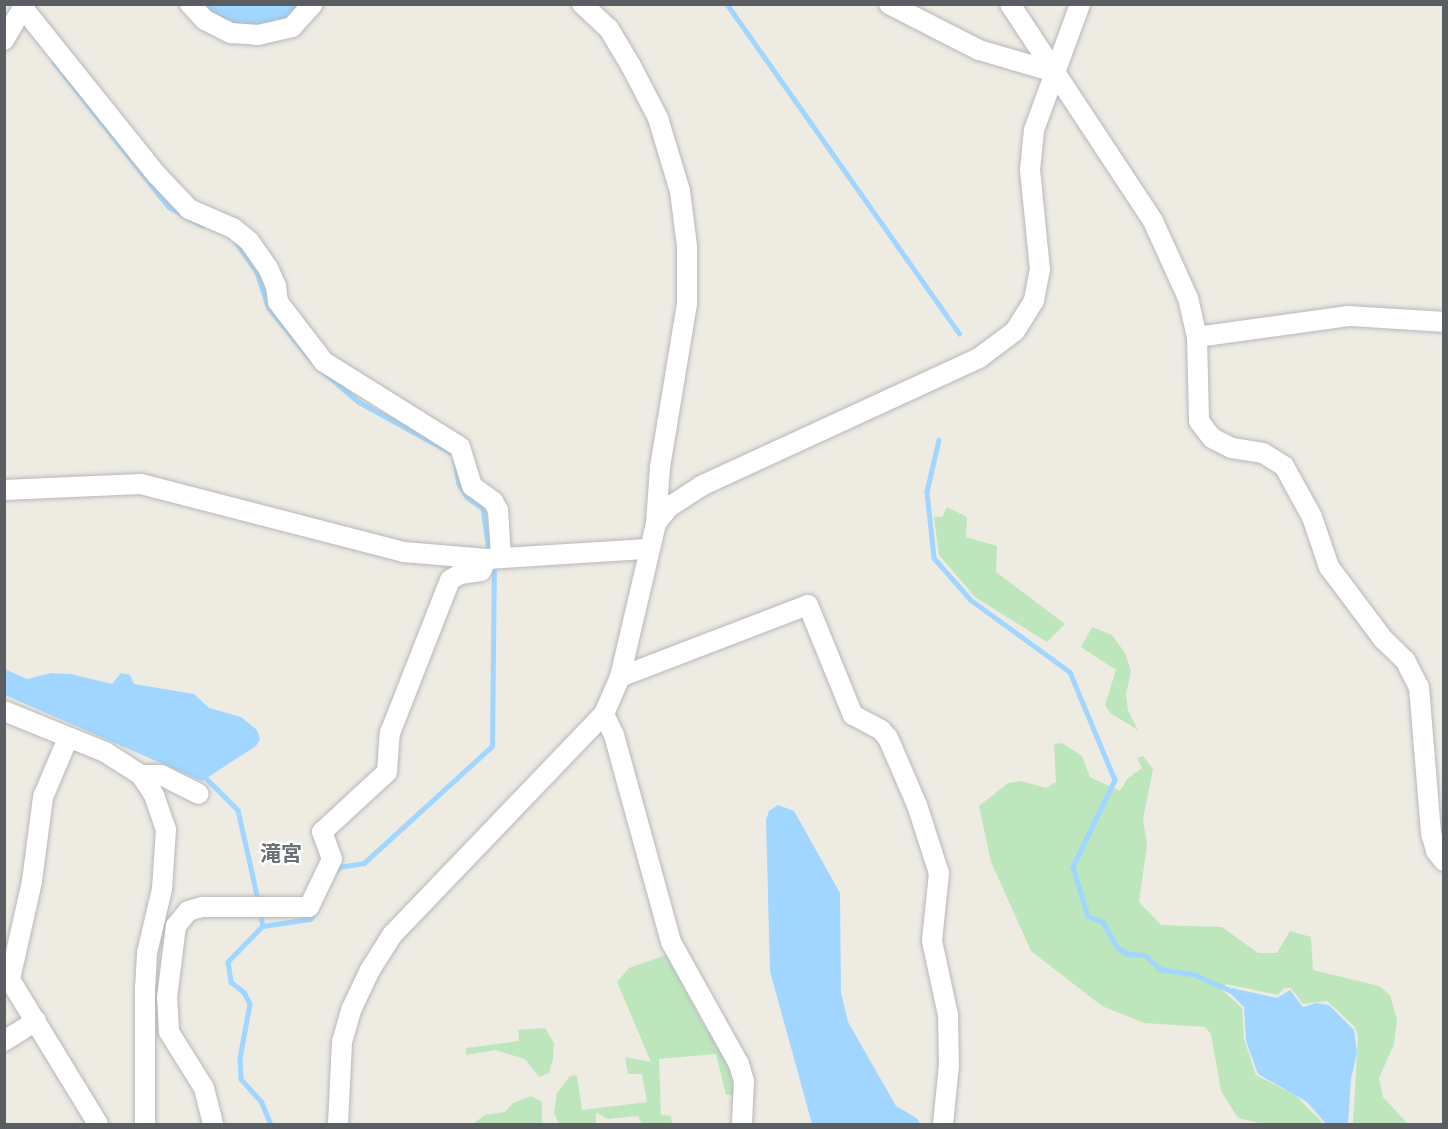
<!DOCTYPE html>
<html>
<head>
<meta charset="utf-8">
<style>
  body { margin:0 }
  #map { position:relative; width:1448px; height:1129px; overflow:hidden; background:#eeebe2; font-family:Signika,"Noto Sans JP",sans-serif }
  div>[style] { position:absolute }
  [style*='--x'] { left:calc(var(--x)*1px); top:calc(var(--y)*1px); width:calc(var(--w)*1px); rotate:calc(var(--a)*1deg) }
  .green>* { inset:0; background:#bee6bd }
  .water>* { inset:0; background:#a0d6ff }
  .stream>* { height:4.5px; margin:-2.25px; padding:0 2.25px; transform-origin:2.25px; border-radius:2.25px; background:#a0d6ff }
  .roads { filter:drop-shadow(0 0 2px #b5b8bd) drop-shadow(0 0 2px #b5b8bd) }
  .minor>* { height:20px; margin:-10px; padding:0 10px; transform-origin:10px; border-radius:10px; background:#fff }
  span { translate:-50% -50%; white-space:nowrap; text-align:center; line-height:1.15; -webkit-text-stroke:4.5px #fff; paint-order:stroke }
  .quarter-label { font-size:21px; color:#6b7075; font-weight:700 }
  .frame { position:absolute; inset:0; border:6px solid #5a5e63; pointer-events:none }
</style>
</head>
<body>
<div id="map">
  <div class="green">
    <div style="clip-path:polygon(947px 507px,967px 517px,966px 537px,997px 546px,996px 572px,1065px 624px,1047px 642px,975px 597px,939px 555px,934px 517px,942px 517px)"></div>
    <div style="clip-path:polygon(1092px 627px,1112px 635px,1125px 653px,1131px 671px,1126px 694px,1128px 710px,1138px 730px,1110px 713px,1105px 705px,1116px 670px,1081px 647px)"></div>
    <div style="clip-path:polygon(1062px 743px,1082px 756px,1090px 777px,1120px 791px,1127px 779px,1142px 768px,1137px 758px,1143px 756px,1153px 769px,1143px 819px,1147px 845px,1139px 902px,1161px 925px,1222px 927px,1258px 953px,1277px 953px,1290px 931px,1311px 937px,1313px 970px,1379px 986px,1390px 995px,1397px 1019px,1394px 1044px,1379px 1078px,1383px 1097px,1408px 1124px,1353px 1124px,1358px 1037px,1355px 1027px,1327px 1001px,1303px 1004px,1291px 988px,1284px 988px,1278px 995px,1226px 984px,1221px 989px,1242px 1008px,1244px 1039px,1256px 1075px,1295px 1095px,1324px 1124px,1259px 1123px,1238px 1118px,1221px 1091px,1211px 1034px,1205px 1027px,1144px 1023px,1102px 1006px,1031px 951px,991px 862px,979px 806px,1008px 783px,1021px 781px,1046px 788px,1056px 782px,1054px 744px)"></div>
    <div style="clip-path:polygon(666px 955px,704px 1026px,725px 1053px,735px 1095px,726px 1095px,716px 1054px,659px 1059px,661px 1115px,671px 1116px,672px 1124px,642px 1124px,638px 1116px,608px 1119px,596px 1113px,596px 1124px,559px 1124px,554px 1113px,557px 1093px,570px 1076px,577px 1075px,582px 1110px,647px 1102px,642px 1074px,628px 1074px,625px 1057px,651px 1062px,617px 982px,629px 968px)"></div>
    <div style="clip-path:polygon(545px 1028px,554px 1043px,553px 1059px,549px 1073px,539px 1077px,525px 1059px,495px 1050px,466px 1055px,466px 1048px,519px 1041px,518px 1030px)"></div>
    <div style="clip-path:polygon(531px 1096px,542px 1102px,542px 1124px,473px 1124px,485px 1115px,505px 1112px,513px 1103px)"></div>
  </div>
  <div class="water">
    <div style="clip-path:polygon(200px 5px,298px 5px,290px 16px,264px 30px,216px 23px)"></div>
    <div style="clip-path:polygon(5px 669px,27px 679px,51px 673px,71px 674px,112px 684px,121px 673px,130px 675px,134px 684px,194px 694px,209px 708px,241px 717px,257px 730px,260px 739px,256px 746px,202px 781px,5px 695px)"></div>
    <div style="clip-path:polygon(778px 805px,794px 811px,840px 893px,841px 993px,848px 1022px,896px 1106px,918px 1119px,920px 1124px,812px 1124px,770px 971px,766px 820px,769px 811px)"></div>
    <div style="clip-path:polygon(1232px 988px,1277px 998px,1290px 990px,1303px 1007px,1316px 1003px,1329px 1005px,1354px 1030px,1357px 1053px,1351px 1079px,1348px 1124px,1326px 1124px,1307px 1102px,1258px 1074px,1246px 1041px,1244px 1007px,1230px 993px)"></div>
  </div>
  <div class="stream">
    <div style="--x:727;--y:4;--w:403;--a:54.8"></div>
    <div style="--x:54;--y:62;--w:185;--a:51.6"></div>
    <div style="--x:169;--y:207;--w:38;--a:29"></div>
    <div style="--x:236;--y:242;--w:37;--a:55"></div>
    <div style="--x:257;--y:272;--w:38;--a:72"></div>
    <div style="--x:269;--y:308;--w:67;--a:51.1"></div>
    <div style="--x:321;--y:370;--w:50;--a:40.1"></div>
    <div style="--x:359;--y:402;--w:104;--a:28.8"></div>
    <div style="--x:939;--y:440;--w:53;--a:103"></div>
    <div style="--x:927;--y:492;--w:66;--a:83.9"></div>
    <div style="--x:934;--y:558;--w:56;--a:48.6"></div>
    <div style="--x:971;--y:600;--w:122;--a:36"></div>
    <div style="--x:1070;--y:672;--w:117;--a:67.4"></div>
    <div style="--x:1115;--y:780;--w:97;--a:115.8"></div>
    <div style="--x:1073;--y:867;--w:51;--a:73"></div>
    <div style="--x:1088;--y:916;--w:16;--a:22"></div>
    <div style="--x:1103;--y:922;--w:30;--a:60"></div>
    <div style="--x:1118;--y:948;--w:12;--a:31"></div>
    <div style="--x:1128;--y:954;--w:17;--a:3"></div>
    <div style="--x:1145;--y:955;--w:21;--a:43"></div>
    <div style="--x:1160;--y:969;--w:36;--a:9"></div>
    <div style="--x:1196;--y:975;--w:44;--a:24.2"></div>
    <div style="--x:455;--y:461;--w:23;--a:80"></div>
    <div style="--x:459;--y:484;--w:15;--a:58"></div>
    <div style="--x:467;--y:497;--w:19;--a:35"></div>
    <div style="--x:483;--y:508;--w:37;--a:82"></div>
    <div style="--x:203;--y:775;--w:49;--a:45"></div>
    <div style="--x:238;--y:810;--w:87;--a:77.4"></div>
    <div style="--x:336;--y:871;--w:5;--a:-53"></div>
    <div style="--x:339;--y:867;--w:25;--a:-9"></div>
    <div style="--x:364;--y:863;--w:173;--a:-42.4"></div>
    <div style="--x:492;--y:746;--w:180;--a:-89.4"></div>
    <div style="--x:261;--y:916;--w:10;--a:79"></div>
    <div style="--x:263;--y:926;--w:50;--a:134.2"></div>
    <div style="--x:228;--y:962;--w:20;--a:81"></div>
    <div style="--x:231;--y:982;--w:16;--a:38"></div>
    <div style="--x:244;--y:992;--w:13;--a:63"></div>
    <div style="--x:250;--y:1004;--w:55;--a:100.5"></div>
    <div style="--x:240;--y:1058;--w:21;--a:87"></div>
    <div style="--x:241;--y:1079;--w:30;--a:48"></div>
    <div style="--x:261;--y:1101;--w:25;--a:67"></div>
    <div style="--x:263;--y:926;--w:48;--a:-8.5"></div>
    <div style="--x:310;--y:919;--w:7;--a:-56"></div>
  </div>
  <div class="roads">
    <div class="minor">
      <div style="--x:190;--y:4;--w:22;--a:47"></div>
      <div style="--x:205;--y:20;--w:29;--a:27"></div>
      <div style="--x:231;--y:33;--w:27;--a:4"></div>
      <div style="--x:258;--y:35;--w:35;--a:-13"></div>
      <div style="--x:292;--y:27;--w:31;--a:-48"></div>
      <div style="--x:889;--y:4;--w:101;--a:27.1"></div>
      <div style="--x:979;--y:50;--w:78;--a:16.3"></div>
      <div style="--x:1010;--y:4;--w:260;--a:56.6"></div>
      <div style="--x:1153;--y:221;--w:85;--a:65.6"></div>
      <div style="--x:1188;--y:298;--w:40;--a:77"></div>
      <div style="--x:1197;--y:337;--w:84;--a:88.6"></div>
      <div style="--x:1199;--y:421;--w:21;--a:53"></div>
      <div style="--x:1212;--y:438;--w:22;--a:27"></div>
      <div style="--x:1232;--y:448;--w:31;--a:9"></div>
      <div style="--x:1263;--y:453;--w:25;--a:32"></div>
      <div style="--x:1284;--y:466;--w:58;--a:61.2"></div>
      <div style="--x:1312;--y:517;--w:53;--a:71.2"></div>
      <div style="--x:1329;--y:567;--w:90;--a:53.1"></div>
      <div style="--x:1383;--y:639;--w:30;--a:44"></div>
      <div style="--x:1405;--y:660;--w:30;--a:63"></div>
      <div style="--x:1419;--y:687;--w:146;--a:85.3"></div>
      <div style="--x:1431;--y:833;--w:19;--a:74"></div>
      <div style="--x:1436;--y:851;--w:13;--a:51"></div>
      <div style="--x:23;--y:8;--w:214;--a:51.3"></div>
      <div style="--x:157;--y:175;--w:47;--a:46.7"></div>
      <div style="--x:189;--y:209;--w:48;--a:23.4"></div>
      <div style="--x:233;--y:228;--w:21;--a:39"></div>
      <div style="--x:249;--y:241;--w:33;--a:55"></div>
      <div style="--x:268;--y:268;--w:20;--a:66"></div>
      <div style="--x:276;--y:286;--w:16;--a:83"></div>
      <div style="--x:278;--y:302;--w:76;--a:52.5"></div>
      <div style="--x:324;--y:362;--w:160;--a:32"></div>
      <div style="--x:460;--y:447;--w:41;--a:72.9"></div>
      <div style="--x:472;--y:486;--w:26;--a:36"></div>
      <div style="--x:493;--y:501;--w:10;--a:61"></div>
      <div style="--x:498;--y:510;--w:46;--a:86.3"></div>
      <div style="--x:4;--y:40;--w:42;--a:-59.7"></div>
      <div style="--x:1197;--y:337;--w:153;--a:-7.9"></div>
      <div style="--x:1349;--y:316;--w:95;--a:3.6"></div>
      <div style="--x:4;--y:490;--w:137;--a:-2.5"></div>
      <div style="--x:141;--y:484;--w:272;--a:14.5"></div>
      <div style="--x:404;--y:552;--w:83;--a:4.8"></div>
      <div style="--x:487;--y:559;--w:161;--a:-3.6"></div>
      <div style="--x:656;--y:523;--w:21;--a:-51"></div>
      <div style="--x:669;--y:507;--w:38;--a:-33"></div>
      <div style="--x:701;--y:486;--w:306;--a:-24.7"></div>
      <div style="--x:979;--y:358;--w:45;--a:-36.9"></div>
      <div style="--x:1015;--y:331;--w:36;--a:-58"></div>
      <div style="--x:1034;--y:300;--w:31;--a:-79"></div>
      <div style="--x:1040;--y:270;--w:100;--a:-95.7"></div>
      <div style="--x:1030;--y:170;--w:40;--a:-84.3"></div>
      <div style="--x:1034;--y:130;--w:134;--a:-69.9"></div>
      <div style="--x:620;--y:677;--w:201;--a:-21"></div>
      <div style="--x:808;--y:605;--w:119;--a:67.8"></div>
      <div style="--x:853;--y:715;--w:32;--a:28"></div>
      <div style="--x:881;--y:730;--w:11;--a:49"></div>
      <div style="--x:888;--y:738;--w:73;--a:66.6"></div>
      <div style="--x:917;--y:805;--w:71;--a:72.1"></div>
      <div style="--x:939;--y:873;--w:68;--a:95.9"></div>
      <div style="--x:932;--y:941;--w:76;--a:77.8"></div>
      <div style="--x:948;--y:1015;--w:50;--a:88.9"></div>
      <div style="--x:949;--y:1065;--w:59;--a:95.8"></div>
      <div style="--x:4;--y:711;--w:109;--a:22.1"></div>
      <div style="--x:105;--y:752;--w:43;--a:32.6"></div>
      <div style="--x:141;--y:775;--w:24;--a:57"></div>
      <div style="--x:154;--y:795;--w:36;--a:71"></div>
      <div style="--x:166;--y:829;--w:60;--a:93.8"></div>
      <div style="--x:162;--y:889;--w:66;--a:103.2"></div>
      <div style="--x:147;--y:953;--w:34;--a:93"></div>
      <div style="--x:145;--y:987;--w:137;--a:90"></div>
      <div style="--x:604;--y:714;--w:23;--a:65"></div>
      <div style="--x:614;--y:735;--w:215;--a:74.6"></div>
      <div style="--x:671;--y:942;--w:140;--a:60.9"></div>
      <div style="--x:739;--y:1064;--w:18;--a:74"></div>
      <div style="--x:744;--y:1081;--w:43;--a:92.7"></div>
      <div style="--x:141;--y:775;--w:20;--a:0"></div>
      <div style="--x:161;--y:775;--w:42;--a:26.6"></div>
      <div style="--x:4;--y:970;--w:180;--a:58.6"></div>
      <div style="--x:10;--y:979;--w:100;--a:-77.3"></div>
      <div style="--x:32;--y:881;--w:85;--a:-82.5"></div>
      <div style="--x:43;--y:797;--w:64;--a:-67"></div>
      <div style="--x:4;--y:1041;--w:38;--a:-32"></div>
      <div style="--x:213;--y:1124;--w:37;--a:-104"></div>
      <div style="--x:204;--y:1088;--w:66;--a:-122"></div>
      <div style="--x:169;--y:1032;--w:34;--a:-93"></div>
      <div style="--x:167;--y:998;--w:73;--a:-82.9"></div>
      <div style="--x:176;--y:926;--w:19;--a:-51"></div>
      <div style="--x:188;--y:911;--w:15;--a:-16"></div>
      <div style="--x:202;--y:907;--w:107;--a:0"></div>
      <div style="--x:309;--y:907;--w:53;--a:-64.4"></div>
      <div style="--x:332;--y:859;--w:29;--a:-110"></div>
      <div style="--x:322;--y:832;--w:88;--a:-42.7"></div>
      <div style="--x:387;--y:772;--w:39;--a:-86"></div>
      <div style="--x:390;--y:733;--w:164;--a:-68.6"></div>
      <div style="--x:450;--y:580;--w:12;--a:-31"></div>
      <div style="--x:460;--y:574;--w:21;--a:-8"></div>
      <div style="--x:481;--y:571;--w:13;--a:-63"></div>
      <div style="--x:338;--y:1124;--w:82;--a:-87.2"></div>
      <div style="--x:342;--y:1042;--w:33;--a:-74"></div>
      <div style="--x:351;--y:1010;--w:44;--a:-64.6"></div>
      <div style="--x:370;--y:970;--w:41;--a:-57.8"></div>
      <div style="--x:392;--y:935;--w:306;--a:-46.2"></div>
      <div style="--x:604;--y:714;--w:40;--a:-66.6"></div>
      <div style="--x:620;--y:677;--w:158;--a:-76.8"></div>
      <div style="--x:656;--y:523;--w:56;--a:-85.9"></div>
      <div style="--x:660;--y:467;--w:165;--a:-80.6"></div>
      <div style="--x:687;--y:304;--w:58;--a:-90"></div>
      <div style="--x:687;--y:246;--w:55;--a:-97.3"></div>
      <div style="--x:680;--y:191;--w:76;--a:-106.8"></div>
      <div style="--x:658;--y:118;--w:59;--a:-117.4"></div>
      <div style="--x:631;--y:66;--w:43;--a:-120.7"></div>
      <div style="--x:609;--y:29;--w:37;--a:-137"></div>
    </div>
  </div>
  <div class="quarter-label">
    <span style="left:281px;top:854px">滝宮</span>
  </div>
  <div class="frame"></div>
</div>
</body>
</html>
